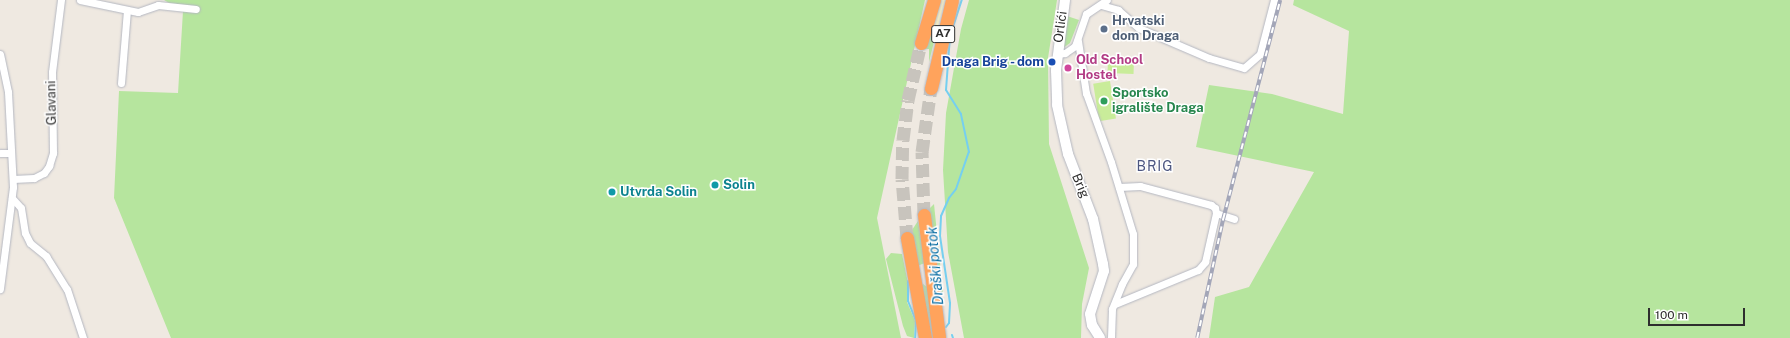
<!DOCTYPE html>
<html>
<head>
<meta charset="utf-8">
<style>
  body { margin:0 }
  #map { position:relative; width:1790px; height:338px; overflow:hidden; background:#efe9e1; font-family:"Public Sans",sans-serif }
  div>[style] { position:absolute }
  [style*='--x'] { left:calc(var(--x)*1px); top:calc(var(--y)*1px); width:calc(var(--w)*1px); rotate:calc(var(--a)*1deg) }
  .green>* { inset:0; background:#b6e59e }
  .sand>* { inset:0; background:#f3ecc5 }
  .pitch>* { inset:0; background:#c9ec9a; transform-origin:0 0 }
  .stream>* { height:2px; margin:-1px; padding:0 1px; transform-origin:1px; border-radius:1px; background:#75cff0 }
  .highway-tunnel>* { height:13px; margin-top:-6.5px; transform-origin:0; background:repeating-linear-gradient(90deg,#c8c4bd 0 13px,transparent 0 19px) }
  .roads { filter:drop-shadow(0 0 1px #b4b7c1) drop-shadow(0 0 1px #b4b7c1) }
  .street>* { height:7px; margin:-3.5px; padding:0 3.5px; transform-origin:3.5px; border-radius:3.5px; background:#fff }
  .secondary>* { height:10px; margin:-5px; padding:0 5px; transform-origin:5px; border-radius:5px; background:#fff }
  .highway>* { height:13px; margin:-6.5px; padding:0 6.5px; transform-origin:6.5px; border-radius:6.5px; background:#ffa35c }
  .rail>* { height:3.5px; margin-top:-1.75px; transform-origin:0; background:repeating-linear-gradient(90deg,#fff 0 6px,#a3a6b8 0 12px); box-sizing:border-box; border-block:1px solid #a3a6b8 }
  .dots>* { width:11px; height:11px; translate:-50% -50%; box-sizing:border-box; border:2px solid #fff; border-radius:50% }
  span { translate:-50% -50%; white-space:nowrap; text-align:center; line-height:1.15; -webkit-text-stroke:3px #fff; paint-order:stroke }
  .shield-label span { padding:1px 3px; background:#fff; border:1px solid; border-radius:3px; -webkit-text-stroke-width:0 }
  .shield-label { font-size:12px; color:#2e2e2e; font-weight:700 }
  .service-label { font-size:13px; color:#4e5e75; font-weight:700 }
  .left { translate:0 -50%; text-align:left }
  .street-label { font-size:13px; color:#2e2e2e }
  .hotel-label { font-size:13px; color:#b23c85; font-weight:700 }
  .transit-label { font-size:13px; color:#164399; font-weight:700 }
  .right { translate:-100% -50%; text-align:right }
  .leisure-label { font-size:13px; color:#27864d; font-weight:700 }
  .culture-label { font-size:13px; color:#0d838f; font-weight:700 }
  .neighbourhood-label { font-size:14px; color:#4d5680; letter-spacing:1px }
  .water-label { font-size:14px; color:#0d6fa3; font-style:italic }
  .scale { position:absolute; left:1648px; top:308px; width:97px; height:18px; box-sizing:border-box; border:2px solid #2e2e2e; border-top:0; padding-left:5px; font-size:12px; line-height:14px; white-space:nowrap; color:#2e2e2e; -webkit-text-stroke:3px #fff; paint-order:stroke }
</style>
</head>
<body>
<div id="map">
  <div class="green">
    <div style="clip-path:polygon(164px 0,925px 0,877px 218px,901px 338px,171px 338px,114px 198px,119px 91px,178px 93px,183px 11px)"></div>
    <div style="clip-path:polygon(969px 0,1057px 0,1048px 58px,1049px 144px,1089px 268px,1082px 304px,1081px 338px,964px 338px,948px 252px,943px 170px,946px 113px,961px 29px)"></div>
    <div style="clip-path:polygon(1294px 0,1790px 0,1790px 338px,1209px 338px,1215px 297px,1249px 287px,1314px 172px,1196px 147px,1209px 85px,1272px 94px,1343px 114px,1349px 31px,1293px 5px)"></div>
    <div style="clip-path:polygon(1067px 16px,1079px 20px,1070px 43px,1063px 48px)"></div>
    <div style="clip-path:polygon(930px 27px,937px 30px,929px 62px,929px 49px,924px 49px)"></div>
    <div style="clip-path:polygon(934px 204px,943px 292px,941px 293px,929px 209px)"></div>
    <div style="clip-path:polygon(918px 221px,925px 263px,917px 266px,912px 230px)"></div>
    <div style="clip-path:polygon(891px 253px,902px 254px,908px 283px,907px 302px,915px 321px,914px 338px,907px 336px,903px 326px,886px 259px)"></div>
    <div style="clip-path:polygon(923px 284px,927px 287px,935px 338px,930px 338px,920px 287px)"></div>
  </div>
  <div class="sand">
    <div style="clip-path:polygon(939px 0,945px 0,937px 30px,930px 27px)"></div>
  </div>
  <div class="pitch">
    <div style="left:1108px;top:60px;width:26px;height:13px;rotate:2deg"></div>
    <div style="left:1110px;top:81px;width:38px;height:17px;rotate:81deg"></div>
  </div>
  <div class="stream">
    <div style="--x:908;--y:281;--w:20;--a:90"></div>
    <div style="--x:908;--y:301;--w:22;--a:68"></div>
    <div style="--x:916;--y:321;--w:17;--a:93"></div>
    <div style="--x:946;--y:327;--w:5;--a:-53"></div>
    <div style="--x:949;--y:323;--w:20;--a:-87"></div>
    <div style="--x:950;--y:303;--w:68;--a:-98.5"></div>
    <div style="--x:940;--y:236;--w:20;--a:-87"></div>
    <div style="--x:941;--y:216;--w:20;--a:-66"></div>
    <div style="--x:949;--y:198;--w:11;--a:-52"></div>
    <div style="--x:956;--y:189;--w:39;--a:-71"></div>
    <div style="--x:969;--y:152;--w:39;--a:-102"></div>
    <div style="--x:961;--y:114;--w:28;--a:-122"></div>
    <div style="--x:946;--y:90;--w:54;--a:-85.8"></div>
    <div style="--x:950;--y:36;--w:38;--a:-72"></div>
    <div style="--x:952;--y:335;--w:3;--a:72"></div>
  </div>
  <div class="highway-tunnel">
    <div style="--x:924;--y:215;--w:63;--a:-91.8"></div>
    <div style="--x:922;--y:152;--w:65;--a:-82"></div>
    <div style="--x:907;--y:238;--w:59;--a:-94.8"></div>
    <div style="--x:902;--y:179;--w:39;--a:-89"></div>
    <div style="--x:903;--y:140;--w:40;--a:-82.9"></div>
    <div style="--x:908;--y:100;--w:58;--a:-77.2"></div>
  </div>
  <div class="roads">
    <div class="street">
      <div style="--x:80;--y:0;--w:59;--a:11.7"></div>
      <div style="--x:138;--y:12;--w:21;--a:-19"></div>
      <div style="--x:158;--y:5;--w:38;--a:6"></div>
      <div style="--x:1101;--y:5;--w:18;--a:16"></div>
      <div style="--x:1118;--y:10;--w:28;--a:41"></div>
      <div style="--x:1139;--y:28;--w:76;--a:23.2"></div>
      <div style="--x:1209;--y:58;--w:36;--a:16"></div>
      <div style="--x:1244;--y:68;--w:21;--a:-41"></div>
      <div style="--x:1260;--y:54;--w:56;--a:-75.5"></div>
      <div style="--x:1078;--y:41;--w:53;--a:81.3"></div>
      <div style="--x:1086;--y:93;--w:73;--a:70.1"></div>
      <div style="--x:1111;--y:162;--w:75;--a:73"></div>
      <div style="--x:1133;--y:234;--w:30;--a:90"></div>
      <div style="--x:1133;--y:264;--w:23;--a:119"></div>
      <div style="--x:1122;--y:284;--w:27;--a:112"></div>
      <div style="--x:1112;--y:309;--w:29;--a:92"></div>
      <div style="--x:0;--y:54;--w:39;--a:78"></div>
      <div style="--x:8;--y:92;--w:95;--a:87"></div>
      <div style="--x:13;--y:187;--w:103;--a:97.3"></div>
      <div style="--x:1057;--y:54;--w:8;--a:-7"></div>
      <div style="--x:1065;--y:53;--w:12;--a:-35"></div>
      <div style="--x:1075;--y:46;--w:34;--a:-71"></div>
      <div style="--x:1086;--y:14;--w:25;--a:-34"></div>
      <div style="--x:121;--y:83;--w:73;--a:-85.3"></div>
      <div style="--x:0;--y:153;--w:11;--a:0"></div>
      <div style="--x:13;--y:179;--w:21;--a:-3"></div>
      <div style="--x:34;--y:178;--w:11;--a:-27"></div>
      <div style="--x:44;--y:173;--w:9;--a:-54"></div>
      <div style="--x:49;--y:166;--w:14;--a:-73"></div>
      <div style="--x:53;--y:153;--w:81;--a:-90.7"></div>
      <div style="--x:52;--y:72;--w:73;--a:-82.9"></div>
      <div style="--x:12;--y:198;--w:13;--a:48"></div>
      <div style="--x:21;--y:208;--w:25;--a:81"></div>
      <div style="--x:25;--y:233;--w:11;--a:63"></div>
      <div style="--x:30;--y:243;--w:21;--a:39"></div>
      <div style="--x:46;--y:256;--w:39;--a:58"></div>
      <div style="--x:67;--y:289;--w:52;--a:71.9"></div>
      <div style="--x:1216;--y:213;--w:19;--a:18"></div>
      <div style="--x:1115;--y:304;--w:90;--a:-22.3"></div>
      <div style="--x:1198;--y:270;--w:11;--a:-49"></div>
      <div style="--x:1205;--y:262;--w:50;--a:-77.3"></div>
      <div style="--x:1216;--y:213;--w:5;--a:-101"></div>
      <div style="--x:1215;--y:208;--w:5;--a:-143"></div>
      <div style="--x:1211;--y:205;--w:73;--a:-165"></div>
      <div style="--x:1140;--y:186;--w:21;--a:177"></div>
    </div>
    <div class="secondary">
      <div style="--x:1065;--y:0;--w:71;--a:97.3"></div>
      <div style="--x:1056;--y:70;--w:35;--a:88"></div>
      <div style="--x:1057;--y:105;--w:50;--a:77.3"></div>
      <div style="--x:1068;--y:154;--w:70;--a:69"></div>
      <div style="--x:1093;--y:219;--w:46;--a:77.5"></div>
      <div style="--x:1103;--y:264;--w:7;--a:82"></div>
      <div style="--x:1104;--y:271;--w:45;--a:108"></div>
      <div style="--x:1090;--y:314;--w:11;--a:80"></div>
      <div style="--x:1092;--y:325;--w:15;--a:58"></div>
    </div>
    <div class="highway">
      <div style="--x:921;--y:43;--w:45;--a:-73.2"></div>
      <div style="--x:931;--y:88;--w:90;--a:-76.6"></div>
      <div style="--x:924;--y:215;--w:124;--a:83"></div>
      <div style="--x:907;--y:238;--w:102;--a:79.8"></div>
    </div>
  </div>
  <div class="rail">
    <div style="--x:1197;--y:338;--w:122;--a:-77.7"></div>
    <div style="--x:1223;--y:219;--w:226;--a:-75.4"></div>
  </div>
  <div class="dots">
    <div style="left:1104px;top:29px;background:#5c6f8a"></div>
    <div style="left:1052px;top:62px;background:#1a4fb4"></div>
    <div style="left:1068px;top:68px;background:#d1479c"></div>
    <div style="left:1104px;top:101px;background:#2e9e5b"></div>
    <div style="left:715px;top:185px;background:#0f9aa8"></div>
    <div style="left:612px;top:192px;background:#0f9aa8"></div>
  </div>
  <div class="shield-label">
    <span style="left:943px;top:34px">A7</span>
  </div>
  <div class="service-label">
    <span class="left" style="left:1112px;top:29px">Hrvatski<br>dom Draga</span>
  </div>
  <div class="street-label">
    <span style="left:1061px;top:27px;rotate:-82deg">Orlići</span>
    <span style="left:52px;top:103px;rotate:-91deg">Glavani</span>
    <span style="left:1080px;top:186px;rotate:67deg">Brig</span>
  </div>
  <div class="hotel-label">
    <span class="left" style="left:1076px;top:68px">Old School<br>Hostel</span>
  </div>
  <div class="transit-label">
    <span class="right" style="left:1044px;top:62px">Draga Brig - dom</span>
  </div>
  <div class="leisure-label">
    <span class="left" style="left:1112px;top:101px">Sportsko<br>igralište Draga</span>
  </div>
  <div class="culture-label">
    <span class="left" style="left:723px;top:185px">Solin</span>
    <span class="left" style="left:620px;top:192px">Utvrda Solin</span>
  </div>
  <div class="neighbourhood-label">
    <span style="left:1155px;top:166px">BRIG</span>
  </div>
  <div class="water-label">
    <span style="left:935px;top:266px;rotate:-95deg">Draški potok</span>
  </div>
  <div class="scale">100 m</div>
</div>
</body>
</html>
